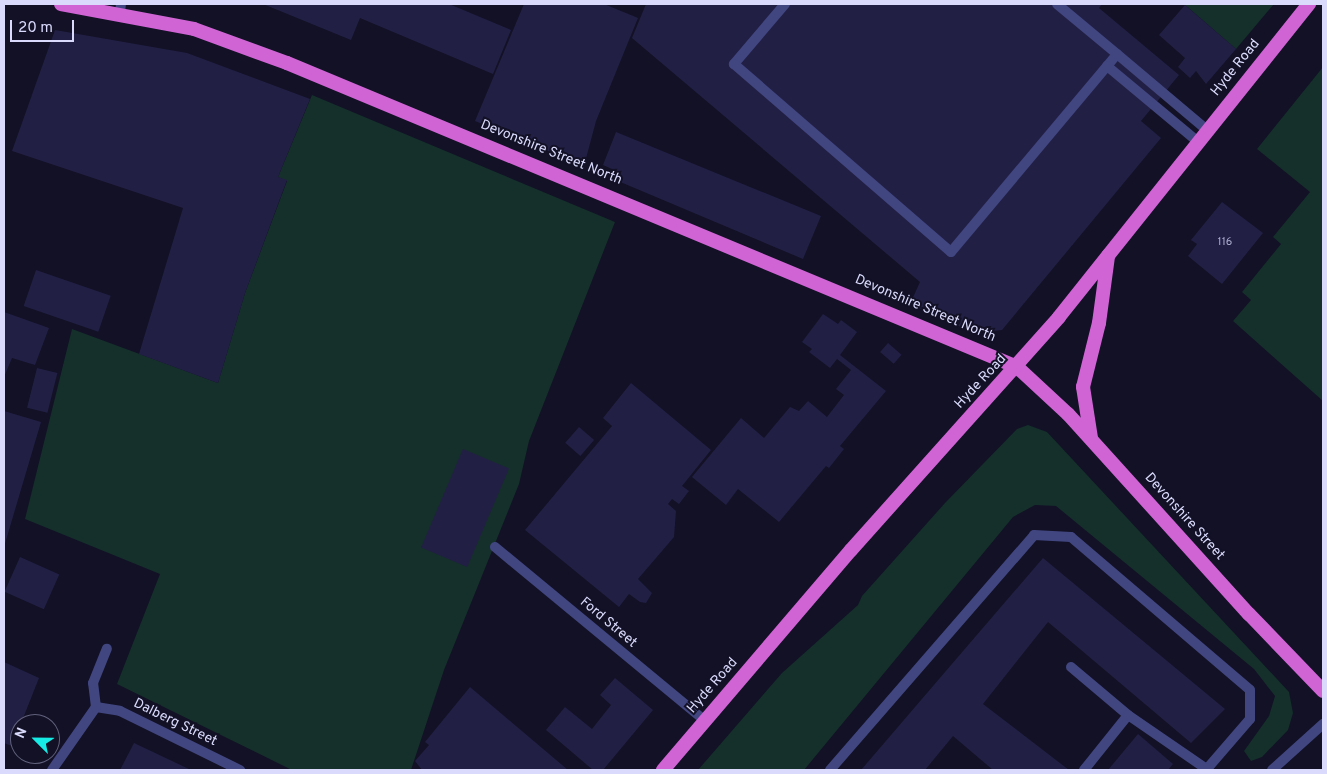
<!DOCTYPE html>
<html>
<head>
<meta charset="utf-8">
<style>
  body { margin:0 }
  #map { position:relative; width:1327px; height:774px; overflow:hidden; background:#121126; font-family:Overpass,sans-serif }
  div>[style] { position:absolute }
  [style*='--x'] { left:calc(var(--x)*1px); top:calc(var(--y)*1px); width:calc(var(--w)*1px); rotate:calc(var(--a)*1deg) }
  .green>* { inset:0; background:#152f2b }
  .building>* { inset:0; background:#221f45; transform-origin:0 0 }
  .service>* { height:10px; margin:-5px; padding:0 5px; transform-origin:5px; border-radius:5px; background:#414680 }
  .minor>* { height:10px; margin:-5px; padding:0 5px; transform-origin:5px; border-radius:5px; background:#414680 }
  .trunk>* { height:14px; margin:-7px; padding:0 7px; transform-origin:7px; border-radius:7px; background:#d064d5 }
  span { translate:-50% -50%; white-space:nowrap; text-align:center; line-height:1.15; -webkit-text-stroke:4px #121126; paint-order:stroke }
  .number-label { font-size:11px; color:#ababce }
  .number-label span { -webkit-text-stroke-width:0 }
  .street-label { font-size:14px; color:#d9dafc }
  .frame { position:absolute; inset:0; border:5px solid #d9dafc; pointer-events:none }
  .north { position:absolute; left:10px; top:714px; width:50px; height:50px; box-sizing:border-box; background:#121126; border:1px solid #62617c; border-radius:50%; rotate:293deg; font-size:14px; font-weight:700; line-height:20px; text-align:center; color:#d9dafc }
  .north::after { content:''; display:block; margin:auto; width:18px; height:22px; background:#16ebe5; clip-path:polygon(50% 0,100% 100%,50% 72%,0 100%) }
  .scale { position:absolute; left:10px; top:20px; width:64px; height:22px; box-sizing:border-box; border:2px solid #d9dafc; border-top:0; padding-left:6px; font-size:15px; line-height:18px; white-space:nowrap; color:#d9dafc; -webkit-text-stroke:4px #121126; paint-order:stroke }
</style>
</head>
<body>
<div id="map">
  <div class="green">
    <div style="clip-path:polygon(1184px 4px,1274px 4px,1236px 49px)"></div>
    <div style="clip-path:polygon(1323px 67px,1323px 401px,1233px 321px,1251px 300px,1242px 292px,1281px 244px,1273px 237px,1310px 192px,1257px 149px)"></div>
    <div style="clip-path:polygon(312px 95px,615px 222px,529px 441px,519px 484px,444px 670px,411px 770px,292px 770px,117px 684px,160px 574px,25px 519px,72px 329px,218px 383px,245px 293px,287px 181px,278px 177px)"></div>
    <div style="clip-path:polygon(1028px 425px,1047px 432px,1289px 692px,1293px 713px,1288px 730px,1262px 757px,1251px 761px,1244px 751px,1269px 716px,1275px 696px,1254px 669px,1056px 506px,1035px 505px,1013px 517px,804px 770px,698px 770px,782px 673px,858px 605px,862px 596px,945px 503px,1017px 429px)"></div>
  </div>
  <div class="building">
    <div style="clip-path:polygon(263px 4px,449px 4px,511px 30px,493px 74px,360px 18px,351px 40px)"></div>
    <div style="clip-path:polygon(524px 4px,604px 4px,638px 18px,596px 121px,584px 166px,475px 121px)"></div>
    <div style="clip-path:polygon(646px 4px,1102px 4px,1099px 8px,1179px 75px,1141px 121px,1161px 138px,1002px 330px,974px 333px,910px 304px,920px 282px,632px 38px)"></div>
    <div style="clip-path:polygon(1185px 5px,1236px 49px,1206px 84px,1196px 71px,1190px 78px,1178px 67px,1185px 58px,1159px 35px)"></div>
    <div style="clip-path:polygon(55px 30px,187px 53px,310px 99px,278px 177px,287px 180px,245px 293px,218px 383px,139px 354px,183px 208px,12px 151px)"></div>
    <div style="clip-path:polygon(616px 132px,821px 216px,803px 259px,618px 181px,621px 173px,603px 165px)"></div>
    <div style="clip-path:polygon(1222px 202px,1263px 233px,1222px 284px,1188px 256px,1197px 244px,1191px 240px)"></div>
    <div style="left:36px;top:270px;width:79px;height:38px;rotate:19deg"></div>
    <div style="clip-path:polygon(4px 312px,49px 328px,35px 365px,12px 358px,4px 377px)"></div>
    <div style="clip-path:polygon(823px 314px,838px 324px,841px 320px,857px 332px,840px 355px,886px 391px,840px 446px,844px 449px,829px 468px,826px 466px,779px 522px,738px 489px,726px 505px,692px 477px,741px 418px,764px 438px,790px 407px,799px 411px,808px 401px,827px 417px,844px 395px,836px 389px,851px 370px,837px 359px,830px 368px,809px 352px,812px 349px,802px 342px)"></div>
    <div style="left:888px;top:343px;width:18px;height:12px;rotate:41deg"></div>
    <div style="left:37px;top:368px;width:21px;height:41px;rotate:14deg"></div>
    <div style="clip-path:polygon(631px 383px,711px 450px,682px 486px,689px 491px,679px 504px,672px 499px,668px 504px,676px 511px,674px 537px,638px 579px,652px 593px,646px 603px,640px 602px,629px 594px,619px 607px,525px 530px,612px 426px,603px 418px)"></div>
    <div style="clip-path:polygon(4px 411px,41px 422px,4px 547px)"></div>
    <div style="left:579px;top:427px;width:20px;height:21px;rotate:41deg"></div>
    <div style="left:463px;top:449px;width:50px;height:107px;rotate:23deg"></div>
    <div style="left:20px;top:557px;width:43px;height:38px;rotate:24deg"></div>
    <div style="clip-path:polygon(1043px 558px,1225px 709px,1191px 743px,1048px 622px,983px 704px,1069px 770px,993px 770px,953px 736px,925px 770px,861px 770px)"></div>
    <div style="clip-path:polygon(4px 662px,39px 678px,12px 746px,4px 743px)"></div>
    <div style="clip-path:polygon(615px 678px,653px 710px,603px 770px,593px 770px,546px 730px,565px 707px,592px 729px,611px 705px,600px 695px)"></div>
    <div style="clip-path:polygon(470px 687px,568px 770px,422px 770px,415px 761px,429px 745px,425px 742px)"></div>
    <div style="clip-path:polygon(1138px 734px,1173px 764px,1168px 770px,1108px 770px)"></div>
    <div style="clip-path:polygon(134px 743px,191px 770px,120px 770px)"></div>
  </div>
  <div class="service">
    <div style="--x:785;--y:4;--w:79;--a:130.4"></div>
    <div style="--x:734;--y:64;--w:287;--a:40.9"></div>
    <div style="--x:951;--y:252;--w:258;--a:-50"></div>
    <div style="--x:1117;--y:54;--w:78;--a:-140.2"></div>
    <div style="--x:120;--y:13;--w:9;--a:-84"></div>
    <div style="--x:1117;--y:54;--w:118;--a:40.2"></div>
    <div style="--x:1107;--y:66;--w:117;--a:39.8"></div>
    <div style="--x:1071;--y:667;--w:75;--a:40.1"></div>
    <div style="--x:830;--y:770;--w:311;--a:-49"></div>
    <div style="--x:1034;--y:535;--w:37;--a:3"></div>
    <div style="--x:1071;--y:537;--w:235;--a:40.5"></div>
    <div style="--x:1250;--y:690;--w:29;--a:90"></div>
    <div style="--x:1250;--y:719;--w:67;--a:130.8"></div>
    <div style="--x:1084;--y:770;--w:70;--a:-51.3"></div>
    <div style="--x:1128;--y:715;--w:97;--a:34.5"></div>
  </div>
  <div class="minor">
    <div style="--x:495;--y:547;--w:271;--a:39.6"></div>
    <div style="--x:96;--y:707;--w:24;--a:9"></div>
    <div style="--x:120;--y:711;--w:134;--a:26.2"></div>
    <div style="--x:52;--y:770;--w:77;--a:-55.1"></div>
    <div style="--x:96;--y:707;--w:24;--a:-97"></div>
    <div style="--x:93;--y:683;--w:37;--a:-68"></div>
    <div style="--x:1272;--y:770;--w:69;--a:-42"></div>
  </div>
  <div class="trunk">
    <div style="--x:61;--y:4;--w:135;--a:10.6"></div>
    <div style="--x:194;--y:29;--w:99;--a:20.1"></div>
    <div style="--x:287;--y:63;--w:791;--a:22.61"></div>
    <div style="--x:1017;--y:367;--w:69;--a:42.7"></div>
    <div style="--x:1068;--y:414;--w:270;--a:47.9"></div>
    <div style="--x:1249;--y:614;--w:107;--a:46.1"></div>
    <div style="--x:1091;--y:438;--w:52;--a:-98.9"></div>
    <div style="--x:1083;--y:387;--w:66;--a:-76"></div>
    <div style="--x:1099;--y:323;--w:68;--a:-82.3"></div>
    <div style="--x:663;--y:770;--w:289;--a:-49.5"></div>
    <div style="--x:851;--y:550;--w:312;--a:-48.2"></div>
    <div style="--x:1059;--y:317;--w:401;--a:-51.4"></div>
  </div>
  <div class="number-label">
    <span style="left:1225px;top:242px">116</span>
  </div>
  <div class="street-label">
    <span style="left:1236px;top:68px;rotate:-51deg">Hyde Road</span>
    <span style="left:551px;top:153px;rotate:22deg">Devonshire Street North</span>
    <span style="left:925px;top:309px;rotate:23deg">Devonshire Street North</span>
    <span style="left:981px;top:382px;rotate:-47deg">Hyde Road</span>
    <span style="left:1184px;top:517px;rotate:48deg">Devonshire Street</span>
    <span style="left:608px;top:623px;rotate:40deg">Ford Street</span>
    <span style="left:713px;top:686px;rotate:-49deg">Hyde Road</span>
    <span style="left:175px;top:723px;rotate:26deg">Dalberg Street</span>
  </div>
  <div class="frame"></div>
  <div class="north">N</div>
  <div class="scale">20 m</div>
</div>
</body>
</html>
